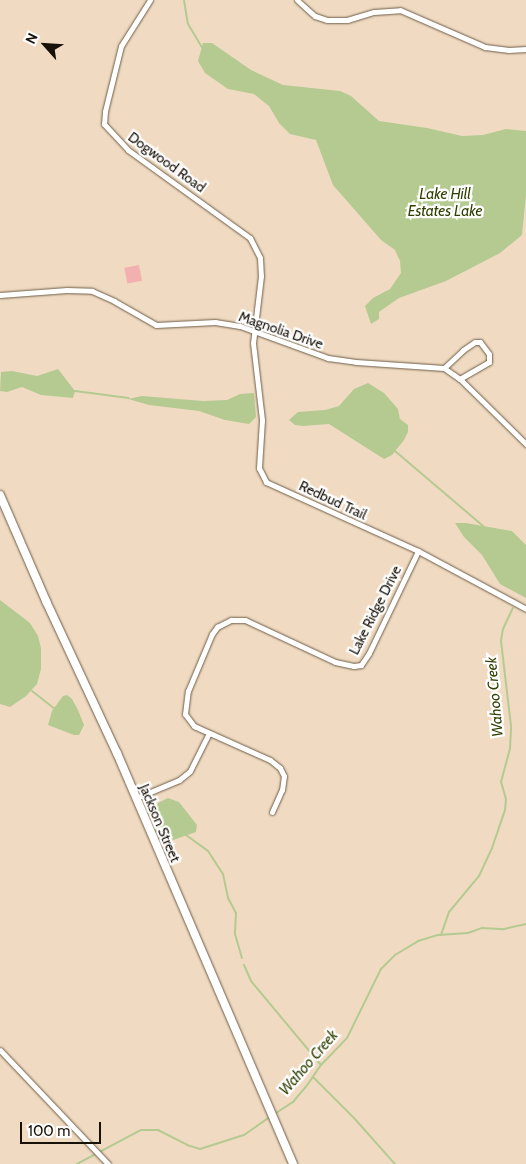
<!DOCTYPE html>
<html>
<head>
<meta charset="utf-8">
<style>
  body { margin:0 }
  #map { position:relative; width:526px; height:1164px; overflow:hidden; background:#f0dbc2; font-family:Cabin,sans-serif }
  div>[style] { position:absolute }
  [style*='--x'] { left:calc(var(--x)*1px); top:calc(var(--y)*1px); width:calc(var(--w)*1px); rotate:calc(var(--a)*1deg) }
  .green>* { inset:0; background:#f2b1ae; transform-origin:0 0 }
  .water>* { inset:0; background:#b4ca91 }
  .stream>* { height:2px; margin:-1px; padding:0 1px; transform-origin:1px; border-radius:1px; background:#b4ca91 }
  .roads { filter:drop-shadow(0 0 1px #6e5d47) drop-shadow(0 0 1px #6e5d47) }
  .street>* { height:5px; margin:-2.5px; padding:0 2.5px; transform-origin:2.5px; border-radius:2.5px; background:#fff }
  .primary>* { height:8px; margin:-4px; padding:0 4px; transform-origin:4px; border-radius:4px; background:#fff }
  span { translate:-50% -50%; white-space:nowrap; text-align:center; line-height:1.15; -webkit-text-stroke:4.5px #fff; paint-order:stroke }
  .street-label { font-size:14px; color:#181108 }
  .water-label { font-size:15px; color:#2f4000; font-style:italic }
  .north { position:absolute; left:20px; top:20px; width:50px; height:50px; -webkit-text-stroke:4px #fff; paint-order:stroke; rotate:296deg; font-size:14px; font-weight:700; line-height:20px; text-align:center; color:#181108 }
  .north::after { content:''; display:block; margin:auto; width:18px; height:22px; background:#181108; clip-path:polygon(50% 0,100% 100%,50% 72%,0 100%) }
  .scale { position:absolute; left:20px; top:1122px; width:81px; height:22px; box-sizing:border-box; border:2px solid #181108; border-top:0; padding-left:6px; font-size:15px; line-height:18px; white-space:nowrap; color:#181108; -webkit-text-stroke:4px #fff; paint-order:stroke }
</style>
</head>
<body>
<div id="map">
  <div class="green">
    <div style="left:139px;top:265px;width:16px;height:15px;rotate:79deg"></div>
  </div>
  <div class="water">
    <div style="clip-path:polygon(203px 43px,212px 43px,251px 70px,283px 85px,340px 91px,351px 96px,379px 121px,427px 128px,462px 136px,483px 135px,506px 129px,526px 131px,526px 195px,522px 235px,500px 253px,446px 281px,399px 298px,379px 312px,379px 319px,371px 324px,365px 306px,373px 298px,390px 289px,401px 273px,400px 261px,395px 250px,381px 240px,333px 185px,316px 140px,290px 134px,279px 123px,269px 106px,254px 94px,228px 89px,205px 73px,198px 61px)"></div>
    <div style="clip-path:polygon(58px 369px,75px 391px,73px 398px,41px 395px,22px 387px,7px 392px,0 391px,1px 372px,12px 371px,37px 376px)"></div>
    <div style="clip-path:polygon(368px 383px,384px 393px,398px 409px,400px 419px,408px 425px,408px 432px,404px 440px,392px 455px,384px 459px,329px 424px,303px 426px,295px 425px,289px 420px,298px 412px,325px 410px,339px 406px,354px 389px)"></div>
    <div style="clip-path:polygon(254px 393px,256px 417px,249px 424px,225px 420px,199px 411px,149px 405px,128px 399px,142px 396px,203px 401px,227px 400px,240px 394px)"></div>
    <div style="clip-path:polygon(455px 523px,466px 523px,512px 531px,526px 545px,526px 598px,500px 584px,482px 555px,464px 537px)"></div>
    <div style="clip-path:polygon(0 600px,30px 623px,38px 636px,41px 648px,41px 669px,37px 684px,26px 696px,10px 707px,0 704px)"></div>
    <div style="clip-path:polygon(67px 695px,72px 699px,78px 710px,84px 725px,79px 735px,74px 735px,48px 725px,52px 711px,63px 696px)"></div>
    <div style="clip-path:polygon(168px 798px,179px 802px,197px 825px,196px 832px,173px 840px,165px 839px,157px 835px,153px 828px,152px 814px,158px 803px)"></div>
  </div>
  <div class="stream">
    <div style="--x:184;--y:0;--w:24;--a:81"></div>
    <div style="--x:188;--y:24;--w:27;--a:59"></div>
    <div style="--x:75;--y:391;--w:54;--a:7.4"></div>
    <div style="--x:395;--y:451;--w:116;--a:40.4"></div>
    <div style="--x:32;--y:691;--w:28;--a:38"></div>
    <div style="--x:186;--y:835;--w:27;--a:36"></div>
    <div style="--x:208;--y:851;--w:27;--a:57"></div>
    <div style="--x:223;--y:874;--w:25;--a:78"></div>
    <div style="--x:228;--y:898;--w:17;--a:62"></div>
    <div style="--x:236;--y:913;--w:21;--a:93"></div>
    <div style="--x:235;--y:934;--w:25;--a:74"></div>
    <div style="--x:441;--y:935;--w:24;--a:-71"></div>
    <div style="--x:449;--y:912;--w:47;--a:-50.2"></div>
    <div style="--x:479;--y:876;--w:31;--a:-65"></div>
    <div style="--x:492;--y:848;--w:40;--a:-71.1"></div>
    <div style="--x:505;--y:810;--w:11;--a:-85"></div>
    <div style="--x:506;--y:799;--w:18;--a:-106"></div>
    <div style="--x:501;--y:782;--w:35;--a:-75"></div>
    <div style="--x:510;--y:748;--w:22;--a:-87"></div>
    <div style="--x:511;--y:726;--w:86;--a:-96.7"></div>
    <div style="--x:501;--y:641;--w:12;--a:-81"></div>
    <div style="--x:503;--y:629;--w:23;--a:-65"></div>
    <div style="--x:244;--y:965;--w:17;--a:66"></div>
    <div style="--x:251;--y:981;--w:109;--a:50.2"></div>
    <div style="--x:313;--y:1077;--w:58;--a:45"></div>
    <div style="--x:354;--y:1118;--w:62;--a:48.3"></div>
    <div style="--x:276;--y:1113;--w:20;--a:-33"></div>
    <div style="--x:293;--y:1102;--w:23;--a:-50"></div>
    <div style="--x:308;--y:1084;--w:23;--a:-56"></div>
    <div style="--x:321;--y:1065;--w:37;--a:-46"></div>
    <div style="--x:347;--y:1038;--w:77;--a:-63.8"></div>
    <div style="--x:381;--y:969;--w:20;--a:-45"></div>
    <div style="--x:395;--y:955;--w:27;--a:-31"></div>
    <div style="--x:418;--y:941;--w:21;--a:-17"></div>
    <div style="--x:438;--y:935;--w:30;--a:-4"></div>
    <div style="--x:468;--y:933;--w:15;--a:-20"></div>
    <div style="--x:482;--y:928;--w:22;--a:3"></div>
    <div style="--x:504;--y:929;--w:23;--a:-13"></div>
    <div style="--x:77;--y:1164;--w:72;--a:-28"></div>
    <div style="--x:141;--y:1130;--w:17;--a:0"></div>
    <div style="--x:158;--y:1130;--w:33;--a:27"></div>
    <div style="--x:187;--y:1145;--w:14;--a:17"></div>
    <div style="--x:200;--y:1149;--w:46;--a:-17.7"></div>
    <div style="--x:244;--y:1135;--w:29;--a:-35"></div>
  </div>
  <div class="roads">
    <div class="street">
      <div style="--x:150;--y:0;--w:54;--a:122.2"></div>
      <div style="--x:121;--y:46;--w:67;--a:103.8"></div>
      <div style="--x:105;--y:111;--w:13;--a:94"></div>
      <div style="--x:104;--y:124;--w:35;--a:47"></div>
      <div style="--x:128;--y:150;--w:150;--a:35.8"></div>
      <div style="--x:250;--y:238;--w:22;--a:63"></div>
      <div style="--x:260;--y:258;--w:18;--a:87"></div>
      <div style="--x:261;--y:276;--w:67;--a:96.8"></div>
      <div style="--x:253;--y:343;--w:78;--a:83.3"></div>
      <div style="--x:262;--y:420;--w:48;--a:93.6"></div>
      <div style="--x:259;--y:468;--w:16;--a:63"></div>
      <div style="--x:266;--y:482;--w:167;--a:24.4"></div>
      <div style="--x:418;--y:551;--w:123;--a:28.2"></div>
      <div style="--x:297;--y:0;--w:24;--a:42"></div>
      <div style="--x:315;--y:16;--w:13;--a:18"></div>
      <div style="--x:327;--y:20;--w:20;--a:0"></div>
      <div style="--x:347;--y:20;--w:28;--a:-17"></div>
      <div style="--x:374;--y:12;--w:26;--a:-4"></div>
      <div style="--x:400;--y:10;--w:93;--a:23.5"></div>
      <div style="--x:485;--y:47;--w:24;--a:7"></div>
      <div style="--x:509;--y:50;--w:17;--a:-3"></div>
      <div style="--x:0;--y:295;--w:67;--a:-4.3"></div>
      <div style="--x:67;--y:290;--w:25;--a:2"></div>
      <div style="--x:92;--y:291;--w:24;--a:24"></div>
      <div style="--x:114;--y:301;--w:48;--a:29.7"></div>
      <div style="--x:156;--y:325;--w:59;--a:-2.9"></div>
      <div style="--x:215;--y:322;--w:25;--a:9"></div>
      <div style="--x:240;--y:326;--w:94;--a:20"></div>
      <div style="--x:328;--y:358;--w:28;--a:8"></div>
      <div style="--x:356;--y:362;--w:88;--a:3.9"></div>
      <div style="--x:444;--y:368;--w:19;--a:35"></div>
      <div style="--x:460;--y:379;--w:93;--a:44.6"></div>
      <div style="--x:444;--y:368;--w:26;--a:-43"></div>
      <div style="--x:463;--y:350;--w:14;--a:-34"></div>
      <div style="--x:475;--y:342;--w:5;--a:0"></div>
      <div style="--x:480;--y:342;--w:15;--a:53"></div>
      <div style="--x:489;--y:354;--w:8;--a:90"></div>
      <div style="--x:489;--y:362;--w:34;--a:150"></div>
      <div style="--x:136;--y:798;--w:47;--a:-22.7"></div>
      <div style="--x:179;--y:780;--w:14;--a:-39"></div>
      <div style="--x:190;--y:771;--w:42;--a:-63.4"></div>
      <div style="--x:272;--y:812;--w:24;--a:-66"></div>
      <div style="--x:282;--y:790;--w:14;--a:-82"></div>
      <div style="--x:284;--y:776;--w:9;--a:-117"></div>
      <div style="--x:280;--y:768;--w:13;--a:-141"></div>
      <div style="--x:270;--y:760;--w:83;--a:-155.9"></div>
      <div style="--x:194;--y:726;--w:15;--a:-127"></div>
      <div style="--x:185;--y:714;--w:23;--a:-83"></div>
      <div style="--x:188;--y:691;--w:62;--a:-67.2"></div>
      <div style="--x:212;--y:634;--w:9;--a:-54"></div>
      <div style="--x:217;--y:627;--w:16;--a:-27"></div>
      <div style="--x:231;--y:620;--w:14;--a:0"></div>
      <div style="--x:245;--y:620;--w:99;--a:25"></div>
      <div style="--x:335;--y:662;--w:19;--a:12"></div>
      <div style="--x:354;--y:666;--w:7;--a:-8"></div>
      <div style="--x:361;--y:665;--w:14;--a:-56"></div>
      <div style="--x:369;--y:653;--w:113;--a:-64.3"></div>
      <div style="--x:0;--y:1050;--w:157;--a:46.5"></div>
    </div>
    <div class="primary">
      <div style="--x:0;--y:495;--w:116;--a:66.5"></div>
      <div style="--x:46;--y:601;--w:168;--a:65"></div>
      <div style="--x:117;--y:753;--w:447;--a:66.8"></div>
    </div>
  </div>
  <div class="street-label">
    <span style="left:167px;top:162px;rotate:36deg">Dogwood Road</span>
    <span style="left:281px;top:330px;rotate:19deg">Magnolia Drive</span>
    <span style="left:333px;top:500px;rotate:25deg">Redbud Trail</span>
    <span style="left:375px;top:610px;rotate:-63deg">Lake Ridge Drive</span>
    <span style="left:160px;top:823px;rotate:67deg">Jackson Street</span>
  </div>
  <div class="water-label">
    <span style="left:445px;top:203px">Lake Hill<br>Estates Lake</span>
    <span style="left:495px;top:697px;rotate:-95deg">Wahoo Creek</span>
    <span style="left:309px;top:1063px;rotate:-49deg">Wahoo Creek</span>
  </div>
  <div class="north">N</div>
  <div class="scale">100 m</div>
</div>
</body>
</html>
